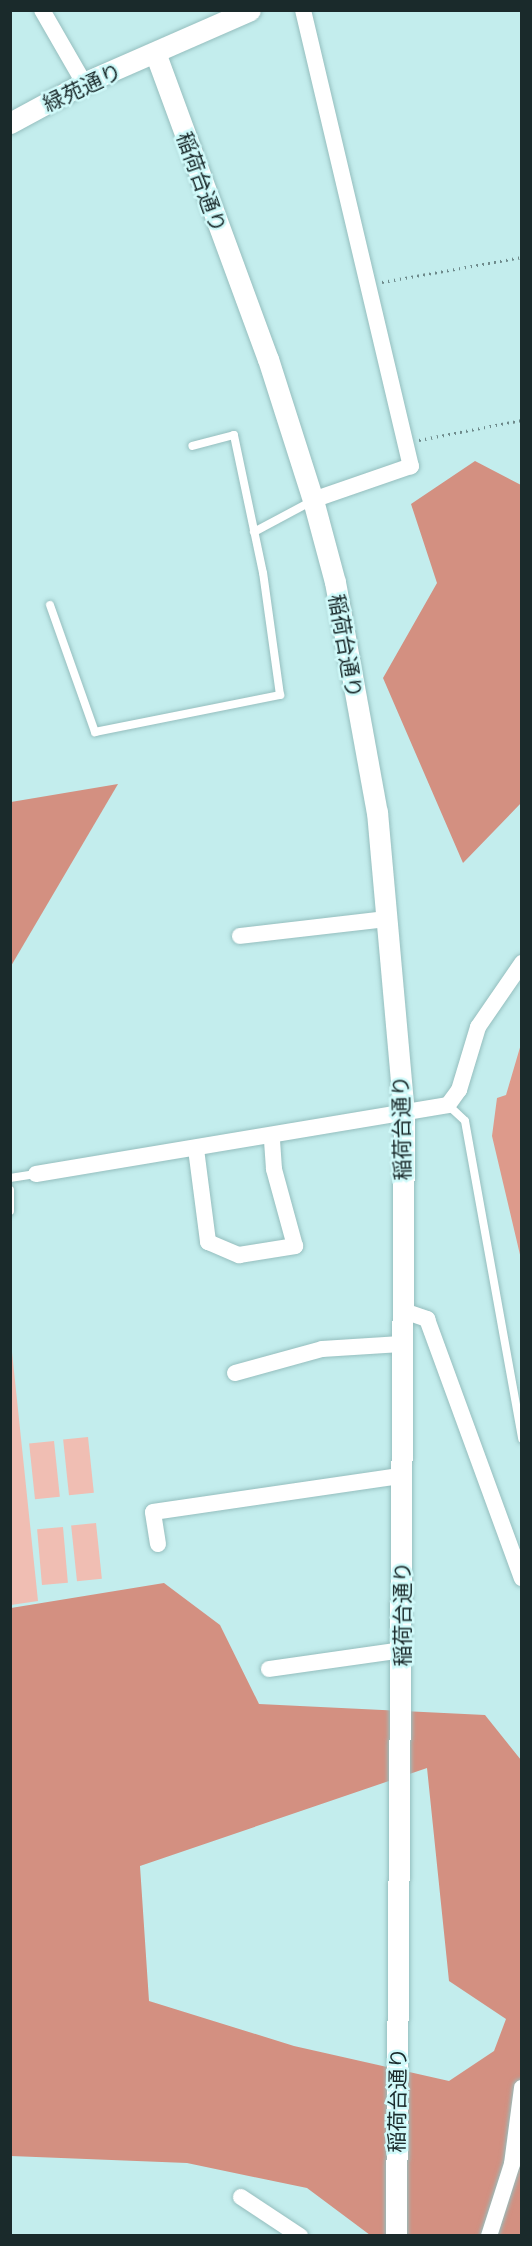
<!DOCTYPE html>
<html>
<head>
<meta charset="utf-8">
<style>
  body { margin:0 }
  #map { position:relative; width:532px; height:2246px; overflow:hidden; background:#c3eded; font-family:Commissioner,"Noto Sans JP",sans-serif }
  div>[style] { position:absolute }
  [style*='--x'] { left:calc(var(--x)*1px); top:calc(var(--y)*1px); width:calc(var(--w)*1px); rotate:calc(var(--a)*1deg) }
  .green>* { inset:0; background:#f0beb3; transform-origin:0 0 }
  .forest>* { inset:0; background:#d39081 }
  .water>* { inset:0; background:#dd9a8b }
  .path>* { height:3px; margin-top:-1.5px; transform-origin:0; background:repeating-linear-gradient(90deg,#6e8a8b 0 1.5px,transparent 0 6px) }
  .roads { filter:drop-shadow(0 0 2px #95bebe) drop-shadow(0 0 2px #95bebe) }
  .service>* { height:8px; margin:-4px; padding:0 4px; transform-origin:4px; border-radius:4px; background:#fff }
  .minor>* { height:16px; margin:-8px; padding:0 8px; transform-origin:8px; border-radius:8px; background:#fff }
  .tertiary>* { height:21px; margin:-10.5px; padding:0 10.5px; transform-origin:10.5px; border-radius:10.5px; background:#fff }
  span { translate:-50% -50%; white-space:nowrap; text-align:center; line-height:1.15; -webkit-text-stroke:5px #d0fafa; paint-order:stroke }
  .street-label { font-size:21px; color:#1a2a2b }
  .frame { position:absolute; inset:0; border:12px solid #1a2a2b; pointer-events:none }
</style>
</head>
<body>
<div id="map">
  <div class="green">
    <div style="clip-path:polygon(10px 1333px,38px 1601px,11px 1605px,10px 1605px)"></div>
    <div style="left:88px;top:1437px;width:56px;height:25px;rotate:84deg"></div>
    <div style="left:54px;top:1441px;width:56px;height:25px;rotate:84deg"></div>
    <div style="left:96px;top:1523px;width:56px;height:25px;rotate:84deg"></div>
    <div style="left:63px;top:1527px;width:56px;height:26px;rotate:85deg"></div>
  </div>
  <div class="forest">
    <div style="clip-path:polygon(475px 461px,521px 485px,522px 802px,463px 863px,383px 678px,437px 583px,411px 504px)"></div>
    <div style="clip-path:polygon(118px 784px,11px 966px,11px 802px)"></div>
    <div style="clip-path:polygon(evenodd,164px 1583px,220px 1625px,259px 1704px,485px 1715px,521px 1760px,521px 2235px,370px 2235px,307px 2188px,187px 2163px,11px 2156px,11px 1608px,164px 1583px,427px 1768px,449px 1981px,506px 2019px,494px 2051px,449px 2081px,294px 2046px,149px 2001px,140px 1866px,427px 1768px)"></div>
  </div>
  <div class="water">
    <div style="clip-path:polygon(521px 1044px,521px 1259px,492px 1136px,497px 1098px,506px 1095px)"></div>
  </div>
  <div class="path">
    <div style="--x:382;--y:282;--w:142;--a:-10.1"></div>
    <div style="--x:419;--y:440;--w:105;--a:-11"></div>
  </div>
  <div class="roads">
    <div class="service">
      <div style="--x:254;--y:532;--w:66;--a:-28.1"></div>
      <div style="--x:50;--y:605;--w:135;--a:70.5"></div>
      <div style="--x:95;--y:732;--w:189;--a:-11.3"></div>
      <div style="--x:280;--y:695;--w:123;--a:-97.9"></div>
      <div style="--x:263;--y:573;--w:141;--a:-101.9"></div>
      <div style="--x:234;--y:435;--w:43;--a:165.3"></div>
      <div style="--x:448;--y:1105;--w:23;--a:43"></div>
      <div style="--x:465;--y:1121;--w:323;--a:79.8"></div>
      <div style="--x:10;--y:1178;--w:26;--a:-9"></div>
      <div style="--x:10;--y:1190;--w:21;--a:90"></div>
    </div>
    <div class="minor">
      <div style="--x:42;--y:10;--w:84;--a:60.1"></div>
      <div style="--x:303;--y:10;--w:469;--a:76.7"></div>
      <div style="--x:411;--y:466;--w:104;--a:160.9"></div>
      <div style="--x:240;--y:936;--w:148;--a:-6.6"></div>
      <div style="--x:196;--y:1149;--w:94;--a:82.6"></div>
      <div style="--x:208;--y:1242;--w:34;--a:23"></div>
      <div style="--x:239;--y:1255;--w:57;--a:-9.1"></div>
      <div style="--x:295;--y:1246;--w:80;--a:-105.3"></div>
      <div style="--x:274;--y:1169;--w:32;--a:-94"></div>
      <div style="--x:36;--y:1174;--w:418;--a:-9.5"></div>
      <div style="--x:448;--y:1105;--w:19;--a:-54"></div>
      <div style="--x:459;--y:1090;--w:66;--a:-73.2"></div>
      <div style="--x:478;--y:1027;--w:78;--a:-55.5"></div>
      <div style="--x:401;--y:1310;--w:28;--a:19"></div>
      <div style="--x:427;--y:1319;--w:276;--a:69.9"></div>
      <div style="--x:235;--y:1373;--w:90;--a:-15.4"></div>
      <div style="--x:322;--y:1349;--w:79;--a:-3.6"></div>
      <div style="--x:158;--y:1544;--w:32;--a:-99"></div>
      <div style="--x:153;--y:1512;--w:251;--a:-8.3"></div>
      <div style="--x:269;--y:1669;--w:134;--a:-8.1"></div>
      <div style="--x:241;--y:2197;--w:71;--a:33.5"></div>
      <div style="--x:489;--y:2236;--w:76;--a:-72.3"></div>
      <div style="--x:512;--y:2164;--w:77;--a:-82.5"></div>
    </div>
    <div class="tertiary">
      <div style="--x:156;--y:55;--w:324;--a:69.8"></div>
      <div style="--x:268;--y:359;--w:148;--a:72.3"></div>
      <div style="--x:313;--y:500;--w:85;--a:75"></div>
      <div style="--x:335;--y:582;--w:234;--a:79.7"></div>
      <div style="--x:377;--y:812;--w:303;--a:84.9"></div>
      <div style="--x:404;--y:1114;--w:1122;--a:90.41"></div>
      <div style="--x:10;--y:123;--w:84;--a:-28.4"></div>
      <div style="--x:84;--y:83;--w:181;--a:-23.7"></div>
    </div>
  </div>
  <div class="street-label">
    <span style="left:82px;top:87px;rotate:-25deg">緑苑通り</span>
    <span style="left:202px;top:182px;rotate:70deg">稲荷台通り</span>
    <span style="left:346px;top:646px;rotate:80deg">稲荷台通り</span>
    <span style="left:401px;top:1128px;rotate:-91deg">稲荷台通り</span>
    <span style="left:402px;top:1614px;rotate:-90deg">稲荷台通り</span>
    <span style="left:397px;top:2100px;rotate:-89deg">稲荷台通り</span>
  </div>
  <div class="frame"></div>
</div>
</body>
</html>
